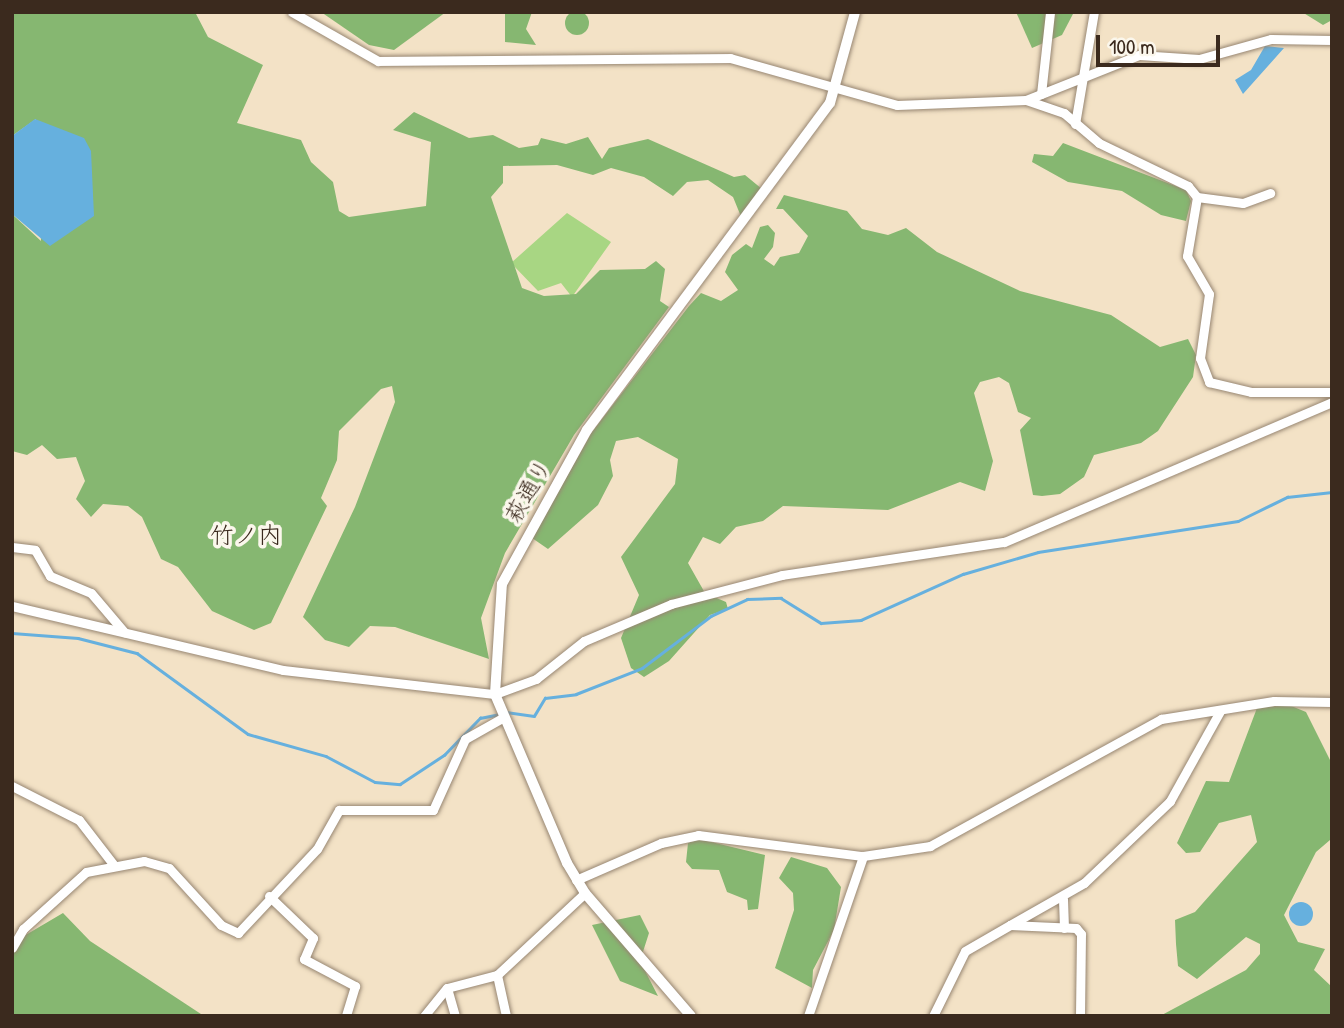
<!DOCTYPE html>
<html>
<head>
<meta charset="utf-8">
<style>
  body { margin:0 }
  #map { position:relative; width:1344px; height:1028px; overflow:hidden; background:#f3e2c6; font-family:"Patrick Hand","Klee One",sans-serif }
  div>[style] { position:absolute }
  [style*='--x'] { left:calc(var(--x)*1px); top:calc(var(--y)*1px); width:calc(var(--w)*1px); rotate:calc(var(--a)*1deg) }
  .green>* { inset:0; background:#a8d683 }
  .forest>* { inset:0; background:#86b771 }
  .round { border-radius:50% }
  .water>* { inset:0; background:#66b0de }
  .stream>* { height:2.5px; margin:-1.25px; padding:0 1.25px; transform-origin:1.25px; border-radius:1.25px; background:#66b0de }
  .roads { filter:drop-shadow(0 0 2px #978672) drop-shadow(0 0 2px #978672) }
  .minor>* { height:9px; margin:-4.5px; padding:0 4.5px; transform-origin:4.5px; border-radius:4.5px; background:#fff }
  .tertiary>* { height:10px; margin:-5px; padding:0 5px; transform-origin:5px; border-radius:5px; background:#fff }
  span { translate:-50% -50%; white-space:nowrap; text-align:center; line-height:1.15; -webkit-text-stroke:7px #fbf7ec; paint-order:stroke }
  .street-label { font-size:23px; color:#3b2a1e }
  .neighbourhood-label { font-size:24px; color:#3b2a1e }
  .frame { position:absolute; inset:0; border:14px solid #3b2a1e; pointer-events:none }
  .scale { position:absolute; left:1096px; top:35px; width:124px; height:32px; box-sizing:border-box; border:4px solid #3b2a1e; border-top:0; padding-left:9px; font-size:21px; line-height:24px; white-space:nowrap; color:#3b2a1e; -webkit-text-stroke:5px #fbf7ec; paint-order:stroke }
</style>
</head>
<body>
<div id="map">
  <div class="green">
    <div style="clip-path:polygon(567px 213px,611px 242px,572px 297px,561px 283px,538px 291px,511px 263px)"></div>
  </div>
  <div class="forest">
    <div class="round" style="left:565px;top:11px;width:24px;height:24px"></div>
    <div style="clip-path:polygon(12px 12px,195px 12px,208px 37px,263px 65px,237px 123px,301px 140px,311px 162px,333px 182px,339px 211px,349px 217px,426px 206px,431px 142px,393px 130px,414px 112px,469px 138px,493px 135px,519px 148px,538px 145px,541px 138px,566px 144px,588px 137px,602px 159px,609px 148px,648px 139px,734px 177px,745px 175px,762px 189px,742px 219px,733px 197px,708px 180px,687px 182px,673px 196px,644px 177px,611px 168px,593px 175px,557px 165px,503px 166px,503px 183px,491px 197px,522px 288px,544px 296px,576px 294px,600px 270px,645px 269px,656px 261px,665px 269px,660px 301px,669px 307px,574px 435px,505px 553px,481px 618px,489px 659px,395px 627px,370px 626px,349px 647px,325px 640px,303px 617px,355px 507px,395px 402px,392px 386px,381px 389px,339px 431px,337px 460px,321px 498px,327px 506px,271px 623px,254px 630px,212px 611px,178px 567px,161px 559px,142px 517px,128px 506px,103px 504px,91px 517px,76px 499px,85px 481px,76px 457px,57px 459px,42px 445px,27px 455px,12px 451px,12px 214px,41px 241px,36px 119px,12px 136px)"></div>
    <div style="clip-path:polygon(321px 12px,446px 12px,394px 50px,369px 45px)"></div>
    <div style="clip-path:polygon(505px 12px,532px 12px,526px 29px,536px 45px,505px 42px)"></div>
    <div style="clip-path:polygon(1016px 12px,1074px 12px,1062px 35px,1032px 48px)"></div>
    <div style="clip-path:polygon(1302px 12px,1332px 12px,1332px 20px,1323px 25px)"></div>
    <div style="clip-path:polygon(1063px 143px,1186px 190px,1191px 201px,1186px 221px,1161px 215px,1122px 191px,1068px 182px,1032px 162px,1034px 154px,1053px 156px)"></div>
    <div style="clip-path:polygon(784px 195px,847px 211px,862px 229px,888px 235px,906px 228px,937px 252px,1020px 291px,1111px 315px,1160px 347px,1188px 339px,1196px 355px,1193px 377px,1158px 431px,1141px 443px,1094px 455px,1084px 477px,1060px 494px,1042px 496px,1033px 495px,1020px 430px,1031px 418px,1018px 412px,1009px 383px,999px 377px,980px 382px,974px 393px,993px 461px,985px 491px,960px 482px,888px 510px,783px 506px,763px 521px,736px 527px,720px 544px,703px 537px,688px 563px,705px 593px,726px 602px,728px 609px,710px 615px,669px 661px,644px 677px,631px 668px,621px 638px,639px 595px,621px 557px,675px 484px,678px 459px,638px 437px,616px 441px,610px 460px,613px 476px,598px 505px,548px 549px,532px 538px,592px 432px,689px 306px,701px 293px,721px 301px,738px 290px,725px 272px,732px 255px,746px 244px,752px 248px,760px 227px,768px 225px,775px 233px,773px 247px,764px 259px,774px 266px,780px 257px,799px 253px,808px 236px,783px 209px,776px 209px)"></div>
    <div style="clip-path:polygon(1289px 705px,1306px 712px,1332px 764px,1330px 840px,1316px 852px,1284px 915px,1298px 942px,1325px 949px,1314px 970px,1332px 987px,1332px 1016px,1160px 1016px,1246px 970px,1260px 954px,1260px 944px,1246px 937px,1197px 979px,1178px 966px,1176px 944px,1175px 920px,1195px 912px,1257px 842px,1251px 815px,1219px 823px,1200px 852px,1186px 853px,1177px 843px,1206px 781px,1229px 782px,1257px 708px)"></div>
    <div style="clip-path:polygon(699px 839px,765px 855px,758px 909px,748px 910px,747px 900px,727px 892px,719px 870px,692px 869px,686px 862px,688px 843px)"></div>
    <div style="clip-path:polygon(791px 857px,827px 868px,841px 887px,834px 930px,813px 970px,812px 988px,775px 968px,794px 910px,793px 893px,779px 878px)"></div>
    <div style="clip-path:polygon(63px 913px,90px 941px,204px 1016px,12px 1016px,12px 943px)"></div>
    <div style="clip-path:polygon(640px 915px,649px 933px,640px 961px,658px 996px,620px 981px,592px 925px)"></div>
  </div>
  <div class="water">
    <div style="clip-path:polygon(1265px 46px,1284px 48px,1243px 94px,1235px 80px,1251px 70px)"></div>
    <div style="clip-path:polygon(35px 119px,84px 138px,91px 151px,94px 216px,50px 246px,12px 214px,12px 136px)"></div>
    <div class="round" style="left:1289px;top:902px;width:24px;height:24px"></div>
  </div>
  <div class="stream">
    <div style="--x:12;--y:633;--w:66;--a:4.3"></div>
    <div style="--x:78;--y:638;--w:61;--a:14.3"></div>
    <div style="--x:137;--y:653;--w:137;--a:36.1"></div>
    <div style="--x:248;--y:734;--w:81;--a:15.8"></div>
    <div style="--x:326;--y:756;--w:55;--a:28"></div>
    <div style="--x:375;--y:782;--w:25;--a:5"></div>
    <div style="--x:400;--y:784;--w:53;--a:-33.4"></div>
    <div style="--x:444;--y:755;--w:52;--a:-45.8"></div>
    <div style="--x:480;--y:718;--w:20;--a:-11"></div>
    <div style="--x:506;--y:712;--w:28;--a:8"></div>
    <div style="--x:534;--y:716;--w:21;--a:-59"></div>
    <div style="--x:545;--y:698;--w:31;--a:-7"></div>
    <div style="--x:576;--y:694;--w:71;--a:-21.5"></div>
    <div style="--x:642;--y:668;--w:86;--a:-37"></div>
    <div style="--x:711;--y:616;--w:40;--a:-25"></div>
    <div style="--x:747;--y:599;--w:34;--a:-2"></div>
    <div style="--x:781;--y:598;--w:47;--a:32"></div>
    <div style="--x:821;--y:623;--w:40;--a:-4.3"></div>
    <div style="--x:861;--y:620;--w:112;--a:-24.3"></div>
    <div style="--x:963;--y:574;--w:78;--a:-16.3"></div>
    <div style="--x:1038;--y:552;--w:202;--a:-8.8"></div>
    <div style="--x:1238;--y:521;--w:55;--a:-26.1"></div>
    <div style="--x:1287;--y:497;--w:45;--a:-6.3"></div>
  </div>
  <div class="roads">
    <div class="minor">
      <div style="--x:292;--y:12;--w:99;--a:29.7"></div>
      <div style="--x:378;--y:61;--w:352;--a:-0.5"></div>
      <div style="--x:730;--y:58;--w:173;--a:15.7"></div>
      <div style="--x:897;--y:105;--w:129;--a:-2.2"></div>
      <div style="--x:1026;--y:100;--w:122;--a:-21.7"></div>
      <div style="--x:1139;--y:55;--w:60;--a:3.8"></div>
      <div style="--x:1199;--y:59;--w:75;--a:-15.5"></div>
      <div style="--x:1271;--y:39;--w:61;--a:0.9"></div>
      <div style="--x:1041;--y:94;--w:82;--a:-83.7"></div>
      <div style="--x:1026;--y:100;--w:40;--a:18.9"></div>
      <div style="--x:1064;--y:113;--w:46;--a:40.6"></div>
      <div style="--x:1099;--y:143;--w:99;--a:25.8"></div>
      <div style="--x:1188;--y:186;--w:14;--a:51"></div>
      <div style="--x:1197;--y:197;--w:60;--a:99.6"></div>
      <div style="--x:1187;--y:256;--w:44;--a:59.9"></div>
      <div style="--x:1209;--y:294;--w:65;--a:98"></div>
      <div style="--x:1200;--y:358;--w:26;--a:69"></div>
      <div style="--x:1209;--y:382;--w:43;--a:13.4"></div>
      <div style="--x:1251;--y:392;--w:81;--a:0"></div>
      <div style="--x:1075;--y:124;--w:114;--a:-80.4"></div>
      <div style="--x:1197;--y:197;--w:46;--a:7.4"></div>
      <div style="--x:1243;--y:203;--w:29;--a:-20"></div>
      <div style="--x:12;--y:547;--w:23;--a:7"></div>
      <div style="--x:35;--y:550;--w:30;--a:60"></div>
      <div style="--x:50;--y:576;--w:44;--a:22.5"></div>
      <div style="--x:91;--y:593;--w:52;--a:49.6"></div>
      <div style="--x:12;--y:606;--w:278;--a:13.3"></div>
      <div style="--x:283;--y:670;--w:213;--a:6.5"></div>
      <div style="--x:495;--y:694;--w:44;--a:-20.1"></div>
      <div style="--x:536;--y:679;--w:61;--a:-38.4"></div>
      <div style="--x:584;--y:641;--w:95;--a:-23"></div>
      <div style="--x:671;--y:604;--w:115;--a:-14.6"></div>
      <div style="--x:782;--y:575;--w:224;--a:-8.5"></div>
      <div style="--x:1004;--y:542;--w:357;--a:-23.1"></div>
      <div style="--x:12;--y:786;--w:75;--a:26.9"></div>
      <div style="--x:79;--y:820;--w:56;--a:52.3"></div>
      <div style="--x:576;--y:880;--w:93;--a:-23.5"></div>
      <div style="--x:661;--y:843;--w:38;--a:-12"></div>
      <div style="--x:698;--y:835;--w:166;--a:7.3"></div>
      <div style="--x:863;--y:856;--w:68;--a:-8.5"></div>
      <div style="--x:930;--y:846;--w:264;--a:-28.8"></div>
      <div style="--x:1161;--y:719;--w:114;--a:-9.1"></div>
      <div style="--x:1274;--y:701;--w:58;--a:1"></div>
      <div style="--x:269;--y:896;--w:61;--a:43.7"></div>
      <div style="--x:313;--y:938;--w:23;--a:113"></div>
      <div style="--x:304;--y:959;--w:58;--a:27.9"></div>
      <div style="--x:355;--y:986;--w:31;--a:107"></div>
      <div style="--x:1063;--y:899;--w:29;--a:88"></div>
      <div style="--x:1010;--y:925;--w:85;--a:-29.6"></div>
      <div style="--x:1084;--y:883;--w:119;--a:-43.6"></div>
      <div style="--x:1170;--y:801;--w:103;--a:-60.9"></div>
      <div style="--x:12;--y:948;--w:22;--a:-60"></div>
      <div style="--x:23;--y:929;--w:85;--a:-42.1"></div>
      <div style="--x:86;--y:872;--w:59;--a:-10.7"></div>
      <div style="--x:144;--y:861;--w:26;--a:16"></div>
      <div style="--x:169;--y:868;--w:77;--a:47.6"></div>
      <div style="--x:221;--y:925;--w:19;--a:25"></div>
      <div style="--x:238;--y:933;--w:115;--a:-46.8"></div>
      <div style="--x:317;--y:849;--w:45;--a:-60.6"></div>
      <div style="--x:339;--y:810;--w:94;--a:0"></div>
      <div style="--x:433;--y:810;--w:78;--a:-65.7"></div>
      <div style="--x:465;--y:739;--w:45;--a:-29.4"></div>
      <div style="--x:497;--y:975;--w:42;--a:77.6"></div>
      <div style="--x:447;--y:988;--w:29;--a:74"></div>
      <div style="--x:424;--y:1016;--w:36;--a:-51"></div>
      <div style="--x:447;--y:988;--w:52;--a:-14.6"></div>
      <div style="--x:497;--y:975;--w:120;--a:-43"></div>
      <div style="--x:808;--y:1016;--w:169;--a:-71"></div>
      <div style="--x:933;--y:1016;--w:72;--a:-63.8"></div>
      <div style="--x:965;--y:951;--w:52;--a:-30"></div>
      <div style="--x:1010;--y:925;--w:66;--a:2.6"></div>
      <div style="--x:1076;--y:928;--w:8;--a:50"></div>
      <div style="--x:1081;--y:934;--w:82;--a:90.7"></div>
    </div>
    <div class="tertiary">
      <div style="--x:691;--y:1016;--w:162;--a:-130.8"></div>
      <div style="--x:585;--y:893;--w:35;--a:-121"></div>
      <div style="--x:567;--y:863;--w:184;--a:-113.1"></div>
      <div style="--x:495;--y:694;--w:110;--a:-86.4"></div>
      <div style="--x:502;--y:584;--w:176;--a:-61.1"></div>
      <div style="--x:587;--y:430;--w:407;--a:-53.4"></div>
      <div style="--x:830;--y:103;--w:94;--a:-74.6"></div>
    </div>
  </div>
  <div class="street-label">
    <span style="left:528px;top:491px;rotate:-60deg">萩通り</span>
  </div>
  <div class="neighbourhood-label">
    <span style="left:246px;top:535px">竹ノ内</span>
  </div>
  <div class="frame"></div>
  <div class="scale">100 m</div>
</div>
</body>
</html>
